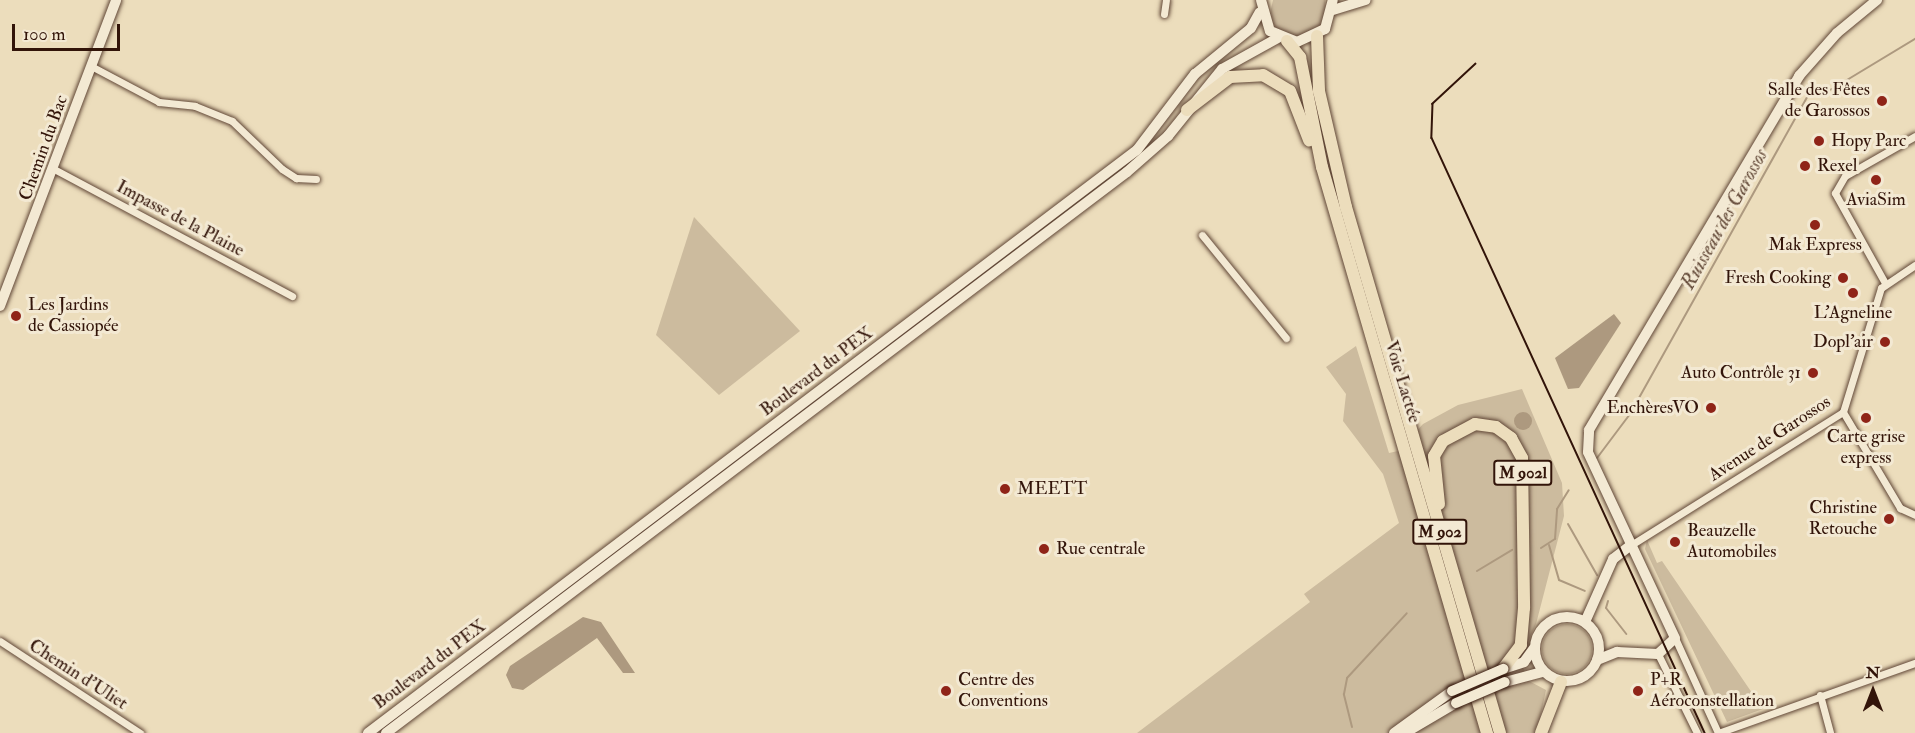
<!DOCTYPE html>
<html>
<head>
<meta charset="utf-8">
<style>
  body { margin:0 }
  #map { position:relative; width:1915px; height:733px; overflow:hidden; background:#ecddbc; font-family:"IM FELL Double Pica",serif }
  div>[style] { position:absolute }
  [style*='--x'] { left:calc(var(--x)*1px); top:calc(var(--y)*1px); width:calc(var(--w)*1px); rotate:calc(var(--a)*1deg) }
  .green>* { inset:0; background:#ccbb9e }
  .round { border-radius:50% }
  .water>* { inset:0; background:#ad997f }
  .stream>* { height:2px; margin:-1px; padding:0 1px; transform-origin:1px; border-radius:1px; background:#ad997f }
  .roads { filter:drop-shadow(0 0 2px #604636) drop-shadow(0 0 2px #604636) }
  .street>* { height:7px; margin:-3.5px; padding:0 3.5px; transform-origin:3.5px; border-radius:3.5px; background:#f3e9d3 }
  .secondary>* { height:10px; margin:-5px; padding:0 5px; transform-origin:5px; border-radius:5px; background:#f3e9d3 }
  .secondary>.ring { margin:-5px; padding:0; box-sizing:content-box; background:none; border:10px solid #f3e9d3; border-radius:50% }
  .highway>* { height:12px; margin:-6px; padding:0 6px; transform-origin:6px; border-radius:6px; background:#ecddbc }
  .tram>* { height:1.5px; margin:-0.75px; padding:0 0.75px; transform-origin:0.75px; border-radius:0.75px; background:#321409 }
  .bridges { filter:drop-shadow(0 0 2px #321409) drop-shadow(0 0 2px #321409) }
  .secondary-bridge>* { height:10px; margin:-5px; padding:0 5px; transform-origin:5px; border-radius:5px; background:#f3e9d3 }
  .dots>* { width:16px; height:16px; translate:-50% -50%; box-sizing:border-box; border:3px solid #f3e9d3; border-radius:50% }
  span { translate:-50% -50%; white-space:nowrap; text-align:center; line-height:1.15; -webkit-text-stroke:6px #f3e9d3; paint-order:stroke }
  .shield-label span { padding:2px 4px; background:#f3e9d3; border:2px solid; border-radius:4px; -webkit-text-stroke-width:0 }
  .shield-label { font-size:16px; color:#321409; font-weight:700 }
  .poi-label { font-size:18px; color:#321409 }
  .right { translate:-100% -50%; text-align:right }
  .left { translate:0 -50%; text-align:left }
  .street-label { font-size:18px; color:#321409 }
  .water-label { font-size:20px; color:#634938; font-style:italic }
  .north { position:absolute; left:1843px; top:661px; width:60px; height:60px; -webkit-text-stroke:4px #f3e9d3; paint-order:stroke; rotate:0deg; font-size:16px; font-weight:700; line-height:24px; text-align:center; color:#321409 }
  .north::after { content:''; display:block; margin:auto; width:21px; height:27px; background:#321409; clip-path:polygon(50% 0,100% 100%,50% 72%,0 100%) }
  .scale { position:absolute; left:12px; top:24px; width:108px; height:27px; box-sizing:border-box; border:3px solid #321409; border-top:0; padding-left:8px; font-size:18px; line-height:21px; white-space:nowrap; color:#321409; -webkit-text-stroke:4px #f3e9d3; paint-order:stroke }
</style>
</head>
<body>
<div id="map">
  <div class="green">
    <div style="clip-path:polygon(1273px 0,1325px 0,1326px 11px,1318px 29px,1302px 37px,1280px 33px,1269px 18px)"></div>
    <div style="clip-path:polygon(694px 217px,800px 331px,719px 395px,656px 335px)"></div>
    <div style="clip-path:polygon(1356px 346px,1389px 453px,1398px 451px,1423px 424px,1458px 405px,1522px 389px,1562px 483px,1564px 516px,1536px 624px,1520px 660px,1529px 681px,1546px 690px,1537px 733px,1137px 733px,1310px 602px,1304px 594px,1399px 523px,1383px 474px,1343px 421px,1346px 394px,1326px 367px)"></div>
    <div style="clip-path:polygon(1647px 540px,1657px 563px,1662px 561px,1763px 709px,1727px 722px,1645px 549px)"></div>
    <div class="round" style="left:1542px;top:624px;width:50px;height:50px"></div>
  </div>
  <div class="water">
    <div style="clip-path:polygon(1614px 314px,1621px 323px,1579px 388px,1568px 389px,1555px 358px)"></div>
    <div class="round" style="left:1514px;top:412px;width:18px;height:18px"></div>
    <div style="clip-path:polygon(583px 617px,601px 622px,635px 673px,623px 673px,597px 638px,523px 690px,512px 688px,506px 675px,510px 666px)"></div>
  </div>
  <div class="stream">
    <div style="--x:1597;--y:458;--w:55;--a:-53.1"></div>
    <div style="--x:1630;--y:414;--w:364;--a:-60.8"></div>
    <div style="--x:1808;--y:96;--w:25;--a:-16"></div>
    <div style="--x:1832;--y:89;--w:97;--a:-31.1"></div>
    <div style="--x:1568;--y:524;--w:59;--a:60.4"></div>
    <div style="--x:1549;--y:545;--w:36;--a:74"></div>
    <div style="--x:1559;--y:580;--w:28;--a:23"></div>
    <div style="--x:1541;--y:548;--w:17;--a:-33"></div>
    <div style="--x:1555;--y:539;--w:30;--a:-86"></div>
    <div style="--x:1557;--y:509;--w:22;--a:-58"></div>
    <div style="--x:1477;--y:571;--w:41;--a:-31"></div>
    <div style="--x:1608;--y:601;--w:7;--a:106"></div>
    <div style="--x:1606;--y:608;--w:33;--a:52"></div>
    <div style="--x:1352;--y:727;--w:34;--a:-104"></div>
    <div style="--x:1344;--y:694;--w:16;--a:-79"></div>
    <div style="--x:1347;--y:678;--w:88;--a:-47.3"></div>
  </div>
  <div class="roads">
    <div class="street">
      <div style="--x:1164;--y:14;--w:14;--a:-82"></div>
      <div style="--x:91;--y:66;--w:77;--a:27.9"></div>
      <div style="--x:159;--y:102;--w:36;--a:6"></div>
      <div style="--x:195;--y:106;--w:40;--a:22"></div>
      <div style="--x:232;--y:121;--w:69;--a:43.8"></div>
      <div style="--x:282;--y:169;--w:17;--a:33"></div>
      <div style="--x:296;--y:178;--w:20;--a:3"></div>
      <div style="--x:54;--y:169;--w:270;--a:28.1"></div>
      <div style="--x:1202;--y:235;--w:133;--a:50.8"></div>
      <div style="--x:1885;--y:283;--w:103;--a:-119.1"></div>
      <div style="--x:1835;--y:193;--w:20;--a:-60"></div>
      <div style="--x:1845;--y:176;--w:81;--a:-29.7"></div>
      <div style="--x:1843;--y:412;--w:112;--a:59.3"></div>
      <div style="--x:1900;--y:508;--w:17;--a:25"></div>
      <div style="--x:1631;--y:545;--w:250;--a:-32.1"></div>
      <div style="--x:1843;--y:412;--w:130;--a:-73"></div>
      <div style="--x:1881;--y:288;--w:41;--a:-34.1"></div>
      <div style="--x:1675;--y:638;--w:104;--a:65.6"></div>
      <div style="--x:0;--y:641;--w:168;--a:33.3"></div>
      <div style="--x:1658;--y:654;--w:88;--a:63.7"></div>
      <div style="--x:1820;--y:695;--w:39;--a:75"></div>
      <div style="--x:1718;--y:733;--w:209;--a:-19.6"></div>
    </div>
    <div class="secondary">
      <div style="--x:1261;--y:0;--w:32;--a:74"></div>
      <div style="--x:1270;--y:31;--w:29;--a:22"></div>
      <div style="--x:1297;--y:42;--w:31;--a:-25"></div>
      <div style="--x:1325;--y:29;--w:30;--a:-75"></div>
      <div style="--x:1333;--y:10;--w:34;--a:-17"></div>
      <div style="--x:0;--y:306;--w:327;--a:-69.2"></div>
      <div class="ring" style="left:1535px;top:617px;width:54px;height:54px"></div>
      <div style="--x:1585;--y:622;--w:69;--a:-66"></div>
      <div style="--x:1613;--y:559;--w:23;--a:-38"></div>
      <div style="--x:1597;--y:660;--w:22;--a:-22"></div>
      <div style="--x:1617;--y:652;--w:41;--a:2.8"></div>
      <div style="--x:1658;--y:654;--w:23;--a:-43"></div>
      <div style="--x:1675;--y:638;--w:205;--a:-115.1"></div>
      <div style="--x:1588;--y:452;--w:22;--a:-87"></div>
      <div style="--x:1589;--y:430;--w:412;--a:-59.3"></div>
      <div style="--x:1799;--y:76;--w:57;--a:-48.5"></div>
      <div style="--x:1837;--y:33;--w:52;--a:-39.5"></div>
      <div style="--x:1503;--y:669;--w:22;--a:-18"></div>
      <div style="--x:1524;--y:662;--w:17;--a:-54"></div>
      <div style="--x:1505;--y:682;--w:39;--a:-15"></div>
      <div style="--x:368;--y:733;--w:965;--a:-37.17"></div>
      <div style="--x:1137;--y:150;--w:96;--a:-52.7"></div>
      <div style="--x:1195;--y:74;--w:72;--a:-39.4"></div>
      <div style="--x:1251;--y:28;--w:18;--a:-61"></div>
      <div style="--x:386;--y:733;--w:929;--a:-37.13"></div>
      <div style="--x:1127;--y:172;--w:55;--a:-41.3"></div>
      <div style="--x:1168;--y:136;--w:86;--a:-51.1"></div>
      <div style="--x:1222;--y:69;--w:64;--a:-29"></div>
      <div style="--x:1394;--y:733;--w:72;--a:-35.9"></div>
      <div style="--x:1405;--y:733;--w:59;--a:-30.5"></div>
    </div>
    <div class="highway">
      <div style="--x:1317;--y:36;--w:55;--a:87.9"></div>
      <div style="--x:1319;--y:91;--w:119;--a:76.9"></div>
      <div style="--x:1346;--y:207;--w:548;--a:73.68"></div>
      <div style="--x:1287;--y:41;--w:21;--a:51"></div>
      <div style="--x:1300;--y:57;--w:112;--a:78.7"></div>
      <div style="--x:1322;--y:167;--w:590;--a:73.75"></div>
      <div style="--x:1187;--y:110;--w:54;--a:-37.5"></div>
      <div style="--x:1230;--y:77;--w:33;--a:-3"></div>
      <div style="--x:1263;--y:75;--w:31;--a:31"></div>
      <div style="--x:1290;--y:91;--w:53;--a:68.8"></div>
      <div style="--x:1439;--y:504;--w:48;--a:-95.9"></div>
      <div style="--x:1434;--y:456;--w:17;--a:-59"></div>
      <div style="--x:1443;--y:441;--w:36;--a:-28"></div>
      <div style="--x:1475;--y:424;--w:21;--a:8"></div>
      <div style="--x:1496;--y:427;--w:19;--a:36"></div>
      <div style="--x:1511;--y:438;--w:23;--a:61"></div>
      <div style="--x:1522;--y:458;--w:150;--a:89.2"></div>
      <div style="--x:1524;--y:608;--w:37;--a:95"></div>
      <div style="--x:1521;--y:645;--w:30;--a:127"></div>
      <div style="--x:1541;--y:733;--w:55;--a:-68.6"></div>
    </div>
  </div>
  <div class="tram">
    <div style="--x:1476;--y:64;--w:59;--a:137.1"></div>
    <div style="--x:1433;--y:104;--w:34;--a:92"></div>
    <div style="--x:1432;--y:138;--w:655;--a:65.35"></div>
  </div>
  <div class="bridges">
    <div class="secondary-bridge">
      <div style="--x:1452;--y:691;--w:56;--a:-23.3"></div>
      <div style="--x:1456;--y:703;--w:53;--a:-23.2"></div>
    </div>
  </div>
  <div class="dots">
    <div style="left:1882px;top:101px;background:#8f2418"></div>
    <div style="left:1819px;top:141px;background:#8f2418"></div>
    <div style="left:1805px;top:166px;background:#8f2418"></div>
    <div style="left:1876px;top:180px;background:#8f2418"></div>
    <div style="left:1815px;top:225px;background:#8f2418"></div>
    <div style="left:1843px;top:278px;background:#8f2418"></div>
    <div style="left:1853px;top:293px;background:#8f2418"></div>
    <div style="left:16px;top:316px;background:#8f2418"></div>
    <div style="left:1885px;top:342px;background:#8f2418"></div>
    <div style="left:1813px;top:373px;background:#8f2418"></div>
    <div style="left:1711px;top:408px;background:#8f2418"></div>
    <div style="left:1866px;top:418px;background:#8f2418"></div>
    <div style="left:1005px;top:489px;background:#8f2418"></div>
    <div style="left:1889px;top:519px;background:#8f2418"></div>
    <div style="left:1675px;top:542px;background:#8f2418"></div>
    <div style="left:1044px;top:549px;background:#8f2418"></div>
    <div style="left:946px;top:691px;background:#8f2418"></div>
    <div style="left:1638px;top:691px;background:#8f2418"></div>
  </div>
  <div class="shield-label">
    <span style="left:1523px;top:473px">M 902l</span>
    <span style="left:1440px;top:532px">M 902</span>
  </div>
  <div class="poi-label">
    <span class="right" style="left:1870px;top:101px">Salle des Fêtes<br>de Garossos</span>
    <span class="left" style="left:1831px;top:141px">Hopy Parc</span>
    <span class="left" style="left:1817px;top:166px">Rexel</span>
    <span style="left:1876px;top:200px">AviaSim</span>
    <span style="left:1815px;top:245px">Mak Express</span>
    <span class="right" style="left:1831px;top:278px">Fresh Cooking</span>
    <span class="left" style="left:28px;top:316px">Les Jardins<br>de Cassiopée</span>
    <span style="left:1853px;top:313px">L'Agneline</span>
    <span class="right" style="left:1873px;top:342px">Dopl'air</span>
    <span class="right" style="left:1801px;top:373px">Auto Contrôle 31</span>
    <span class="right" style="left:1699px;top:408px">EnchèresVO</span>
    <span style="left:1866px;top:448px">Carte grise<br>express</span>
    <span class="left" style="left:1017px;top:489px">MEETT</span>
    <span class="right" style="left:1877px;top:519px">Christine<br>Retouche</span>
    <span class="left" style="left:1687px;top:542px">Beauzelle<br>Automobiles</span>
    <span class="left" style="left:1056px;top:549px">Rue centrale</span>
    <span class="left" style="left:958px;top:691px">Centre des<br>Conventions</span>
    <span class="left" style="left:1650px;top:691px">P+R<br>Aéroconstellation</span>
  </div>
  <div class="street-label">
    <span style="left:44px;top:148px;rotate:-70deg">Chemin du Bac</span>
    <span style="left:180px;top:219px;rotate:28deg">Impasse de la Plaine</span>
    <span style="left:817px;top:372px;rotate:-37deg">Boulevard du PEX</span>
    <span style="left:1402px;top:382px;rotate:73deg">Voie Lactée</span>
    <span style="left:1770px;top:439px;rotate:-33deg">Avenue de Garossos</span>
    <span style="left:430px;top:665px;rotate:-37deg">Boulevard du PEX</span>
    <span style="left:78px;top:675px;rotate:33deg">Chemin d'Uliet</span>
  </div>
  <div class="water-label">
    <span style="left:1724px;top:219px;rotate:-61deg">Ruisseau des Garossos</span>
  </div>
  <div class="north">N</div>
  <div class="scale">100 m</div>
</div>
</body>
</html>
